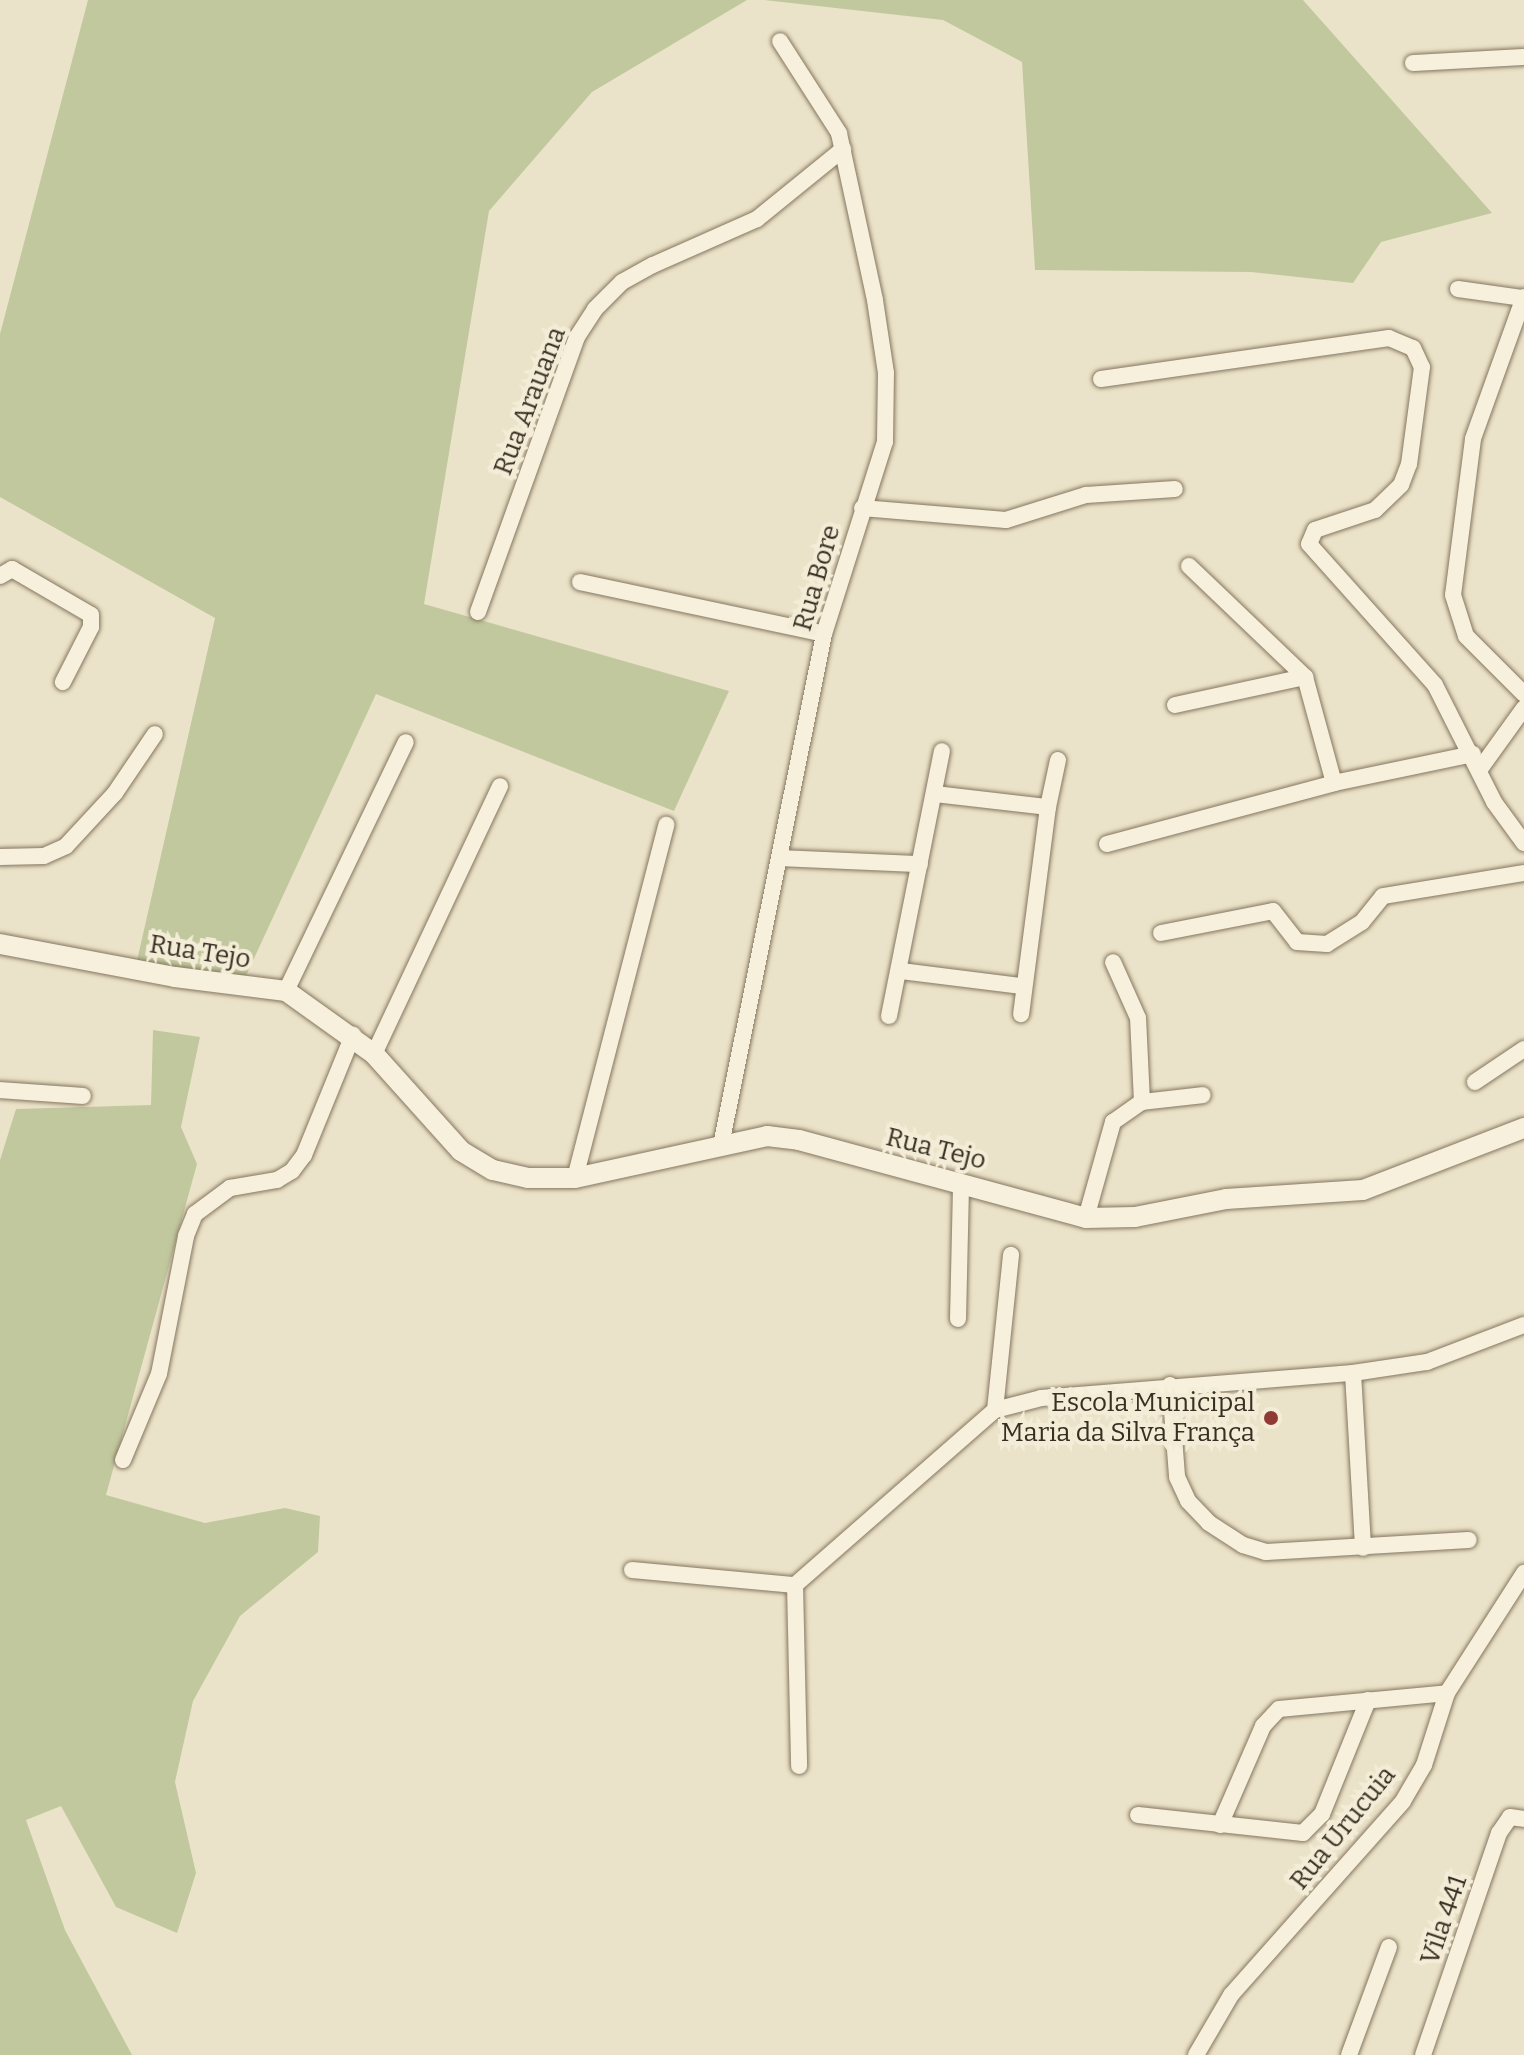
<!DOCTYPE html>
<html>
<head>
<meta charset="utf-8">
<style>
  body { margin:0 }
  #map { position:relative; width:1524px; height:2055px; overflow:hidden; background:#ebe3c9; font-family:Bitter,serif }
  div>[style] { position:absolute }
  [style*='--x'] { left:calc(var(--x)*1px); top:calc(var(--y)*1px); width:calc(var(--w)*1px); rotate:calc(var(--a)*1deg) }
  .green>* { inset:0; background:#c1c89e }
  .roads { filter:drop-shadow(0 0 2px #86765f) drop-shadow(0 0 2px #86765f) }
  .minor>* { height:16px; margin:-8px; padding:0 8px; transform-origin:8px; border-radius:8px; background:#f6f0dc }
  .tertiary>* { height:20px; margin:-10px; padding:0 10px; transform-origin:10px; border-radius:10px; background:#f6f0dc }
  .dots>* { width:22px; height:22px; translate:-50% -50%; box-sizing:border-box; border:4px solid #f3edd8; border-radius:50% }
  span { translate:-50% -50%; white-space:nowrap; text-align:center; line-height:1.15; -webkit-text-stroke:8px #f3edd8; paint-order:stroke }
  .street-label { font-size:26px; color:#382e21 }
  .poi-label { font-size:26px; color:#382e21 }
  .right { translate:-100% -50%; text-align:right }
</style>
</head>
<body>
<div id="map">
  <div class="green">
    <div style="clip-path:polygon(88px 0,747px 0,592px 92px,489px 211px,424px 604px,729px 691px,674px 811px,376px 694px,245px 978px,136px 965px,215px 618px,0 497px,0 334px)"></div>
    <div style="clip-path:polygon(764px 0,1303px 0,1492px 213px,1381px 242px,1353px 283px,1251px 272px,1035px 270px,1022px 62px,943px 20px)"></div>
    <div style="clip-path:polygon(153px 1030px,200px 1037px,181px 1127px,197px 1164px,106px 1495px,205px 1523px,285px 1508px,320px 1516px,318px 1552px,240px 1616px,193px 1701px,175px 1782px,196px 1873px,177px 1933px,116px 1907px,61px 1806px,26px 1820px,65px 1930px,132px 2055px,0 2055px,0 1160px,16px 1109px,151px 1105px)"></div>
  </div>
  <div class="roads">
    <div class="minor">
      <div style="--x:1413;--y:63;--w:111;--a:-3.1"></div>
      <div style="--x:1458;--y:289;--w:66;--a:7.9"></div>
      <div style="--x:1524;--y:297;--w:151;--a:109.8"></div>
      <div style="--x:1473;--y:439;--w:157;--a:97.3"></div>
      <div style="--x:1453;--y:595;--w:43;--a:72.4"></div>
      <div style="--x:1466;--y:636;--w:82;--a:45"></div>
      <div style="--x:1101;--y:379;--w:291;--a:-8.1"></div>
      <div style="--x:1389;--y:338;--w:26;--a:23"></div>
      <div style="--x:1413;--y:348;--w:21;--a:65"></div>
      <div style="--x:1422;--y:367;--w:98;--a:97.6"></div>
      <div style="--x:1409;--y:464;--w:22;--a:111"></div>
      <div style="--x:1401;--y:485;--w:36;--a:136"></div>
      <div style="--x:1375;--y:510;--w:63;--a:161.6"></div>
      <div style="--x:1315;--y:530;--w:15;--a:113"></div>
      <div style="--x:1309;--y:544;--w:189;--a:48.2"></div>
      <div style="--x:1435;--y:685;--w:131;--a:63.2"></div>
      <div style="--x:1494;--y:802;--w:51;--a:53.8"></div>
      <div style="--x:862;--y:508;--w:144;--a:4.8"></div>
      <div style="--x:1006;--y:520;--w:84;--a:-17.4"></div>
      <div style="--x:1086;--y:495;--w:89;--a:-3.9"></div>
      <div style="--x:1189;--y:566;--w:161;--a:43.7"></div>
      <div style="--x:1305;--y:677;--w:110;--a:74.7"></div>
      <div style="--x:0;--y:576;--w:14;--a:-30"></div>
      <div style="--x:12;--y:569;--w:91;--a:30.2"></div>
      <div style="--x:91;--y:615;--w:12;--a:90"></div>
      <div style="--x:91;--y:627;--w:62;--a:117"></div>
      <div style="--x:580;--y:582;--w:249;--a:12"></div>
      <div style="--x:478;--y:612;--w:292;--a:-70.2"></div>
      <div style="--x:577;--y:337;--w:33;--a:-57"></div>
      <div style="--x:595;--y:309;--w:38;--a:-45"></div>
      <div style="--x:622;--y:282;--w:35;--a:-29"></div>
      <div style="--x:653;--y:265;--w:114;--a:-23.9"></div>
      <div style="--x:757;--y:219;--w:111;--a:-39.1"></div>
      <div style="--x:1175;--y:705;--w:133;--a:-12.2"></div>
      <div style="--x:1480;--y:769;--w:75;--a:-54.2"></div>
      <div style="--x:935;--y:794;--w:114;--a:6.6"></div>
      <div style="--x:1048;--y:807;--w:209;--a:97.4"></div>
      <div style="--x:1048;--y:807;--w:48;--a:-78"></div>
      <div style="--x:1107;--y:844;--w:235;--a:-15"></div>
      <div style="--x:1334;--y:783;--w:142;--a:-11.8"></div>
      <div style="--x:0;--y:857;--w:44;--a:-1.3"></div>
      <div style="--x:44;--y:856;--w:24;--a:-24"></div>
      <div style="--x:66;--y:846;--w:72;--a:-47.2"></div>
      <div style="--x:115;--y:793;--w:71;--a:-55.9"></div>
      <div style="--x:781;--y:858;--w:139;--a:2.5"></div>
      <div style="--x:1161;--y:933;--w:114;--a:-11.1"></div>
      <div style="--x:1273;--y:911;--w:39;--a:52"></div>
      <div style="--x:1297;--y:942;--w:30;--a:4"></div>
      <div style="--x:1327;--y:944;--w:41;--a:-32.2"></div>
      <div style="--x:1362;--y:922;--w:33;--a:-51"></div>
      <div style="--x:1383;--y:896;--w:143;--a:-9.3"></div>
      <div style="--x:901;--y:971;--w:122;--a:7.1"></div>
      <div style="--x:286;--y:991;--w:276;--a:-64.3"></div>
      <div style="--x:889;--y:1016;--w:270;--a:-78.7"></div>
      <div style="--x:374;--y:1054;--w:296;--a:-64.8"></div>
      <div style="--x:1475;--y:1082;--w:59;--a:-34"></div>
      <div style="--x:0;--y:1090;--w:83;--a:4.1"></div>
      <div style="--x:1142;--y:1102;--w:61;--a:-6.5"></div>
      <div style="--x:721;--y:1145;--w:521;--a:-78.6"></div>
      <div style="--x:824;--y:634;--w:201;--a:-72.4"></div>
      <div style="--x:885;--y:442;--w:69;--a:-89.2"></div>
      <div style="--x:886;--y:373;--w:74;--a:-98.6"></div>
      <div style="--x:875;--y:300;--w:171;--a:-102.2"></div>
      <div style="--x:839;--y:133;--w:109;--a:-122.7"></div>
      <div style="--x:575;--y:1178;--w:365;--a:-75.5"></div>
      <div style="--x:1086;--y:1218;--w:100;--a:-74.3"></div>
      <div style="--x:1113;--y:1122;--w:35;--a:-35"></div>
      <div style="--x:1142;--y:1102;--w:84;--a:-92.7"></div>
      <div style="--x:1138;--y:1018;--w:61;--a:-114.1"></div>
      <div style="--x:958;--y:1319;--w:137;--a:-88.7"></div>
      <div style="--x:1353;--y:1373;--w:175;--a:86.7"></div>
      <div style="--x:1170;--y:1385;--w:92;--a:85.6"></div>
      <div style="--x:1177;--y:1477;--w:26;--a:65"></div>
      <div style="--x:1188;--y:1501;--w:30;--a:46"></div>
      <div style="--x:1209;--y:1523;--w:40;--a:32.9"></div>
      <div style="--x:1243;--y:1545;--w:24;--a:17"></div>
      <div style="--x:1266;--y:1552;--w:203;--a:-3.4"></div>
      <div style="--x:995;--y:1410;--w:156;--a:-84.1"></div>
      <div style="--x:123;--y:1460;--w:93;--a:-67.3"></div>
      <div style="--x:159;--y:1374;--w:141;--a:-78.9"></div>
      <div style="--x:186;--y:1236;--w:24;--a:-68"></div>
      <div style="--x:195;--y:1214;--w:44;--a:-36.6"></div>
      <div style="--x:230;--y:1188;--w:48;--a:-9.7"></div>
      <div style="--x:277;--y:1180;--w:17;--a:-31"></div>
      <div style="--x:292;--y:1171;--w:20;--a:-53"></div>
      <div style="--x:304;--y:1155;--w:130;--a:-67.8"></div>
      <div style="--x:632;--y:1570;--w:164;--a:5.3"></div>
      <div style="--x:795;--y:1585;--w:266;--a:-41.2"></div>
      <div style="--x:995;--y:1410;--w:48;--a:-14.6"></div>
      <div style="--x:1041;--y:1398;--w:313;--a:-4.6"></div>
      <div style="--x:1353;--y:1373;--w:75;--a:-8.5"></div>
      <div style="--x:1427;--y:1362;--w:104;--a:-20.9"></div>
      <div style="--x:795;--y:1585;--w:181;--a:88.7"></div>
      <div style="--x:1138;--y:1815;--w:166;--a:6.2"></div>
      <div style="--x:1303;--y:1833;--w:27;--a:-45"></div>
      <div style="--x:1322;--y:1814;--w:123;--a:-68"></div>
      <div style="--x:1220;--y:1825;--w:108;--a:-66.5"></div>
      <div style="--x:1263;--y:1726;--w:23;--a:-47"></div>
      <div style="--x:1279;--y:1709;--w:169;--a:-5.4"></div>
      <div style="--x:1196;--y:2055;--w:69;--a:-59.7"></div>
      <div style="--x:1231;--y:1995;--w:259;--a:-48.4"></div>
      <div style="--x:1403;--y:1801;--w:42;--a:-59.7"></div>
      <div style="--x:1424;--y:1765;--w:76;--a:-72.3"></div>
      <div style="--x:1447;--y:1693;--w:143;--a:-57.3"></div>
      <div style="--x:1349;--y:2055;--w:115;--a:-69.7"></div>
      <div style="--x:1423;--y:2055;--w:235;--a:-71.1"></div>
      <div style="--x:1499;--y:1833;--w:19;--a:-55"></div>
      <div style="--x:1510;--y:1817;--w:14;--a:8"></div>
    </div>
    <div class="tertiary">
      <div style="--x:0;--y:944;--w:178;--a:10.7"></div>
      <div style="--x:175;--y:977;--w:112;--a:7.2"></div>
      <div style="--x:286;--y:991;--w:108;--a:35.6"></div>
      <div style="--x:374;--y:1054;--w:130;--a:48.1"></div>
      <div style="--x:461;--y:1151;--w:37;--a:31"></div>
      <div style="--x:493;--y:1170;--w:36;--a:13"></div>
      <div style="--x:528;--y:1178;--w:47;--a:0"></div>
      <div style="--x:575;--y:1178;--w:197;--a:-12.3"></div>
      <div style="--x:767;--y:1136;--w:32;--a:7"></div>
      <div style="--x:799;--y:1140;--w:297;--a:15.2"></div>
      <div style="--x:1086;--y:1218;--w:49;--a:-1.2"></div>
      <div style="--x:1135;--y:1217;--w:93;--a:-11.2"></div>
      <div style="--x:1226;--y:1199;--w:137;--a:-3.8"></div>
      <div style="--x:1363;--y:1190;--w:173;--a:-21.1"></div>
    </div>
  </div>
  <div class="dots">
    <div style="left:1271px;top:1418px;background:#903a35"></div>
  </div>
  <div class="street-label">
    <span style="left:530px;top:401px;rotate:-69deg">Rua Arauana</span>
    <span style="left:817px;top:578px;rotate:-74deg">Rua Bore</span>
    <span style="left:200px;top:952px;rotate:9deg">Rua Tejo</span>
    <span style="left:936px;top:1149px;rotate:14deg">Rua Tejo</span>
    <span style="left:1343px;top:1828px;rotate:-51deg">Rua Urucuia</span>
    <span style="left:1444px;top:1920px;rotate:-71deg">Vila 441</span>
  </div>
  <div class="poi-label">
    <span class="right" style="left:1255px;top:1418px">Escola Municipal<br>Maria da Silva França</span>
  </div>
</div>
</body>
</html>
